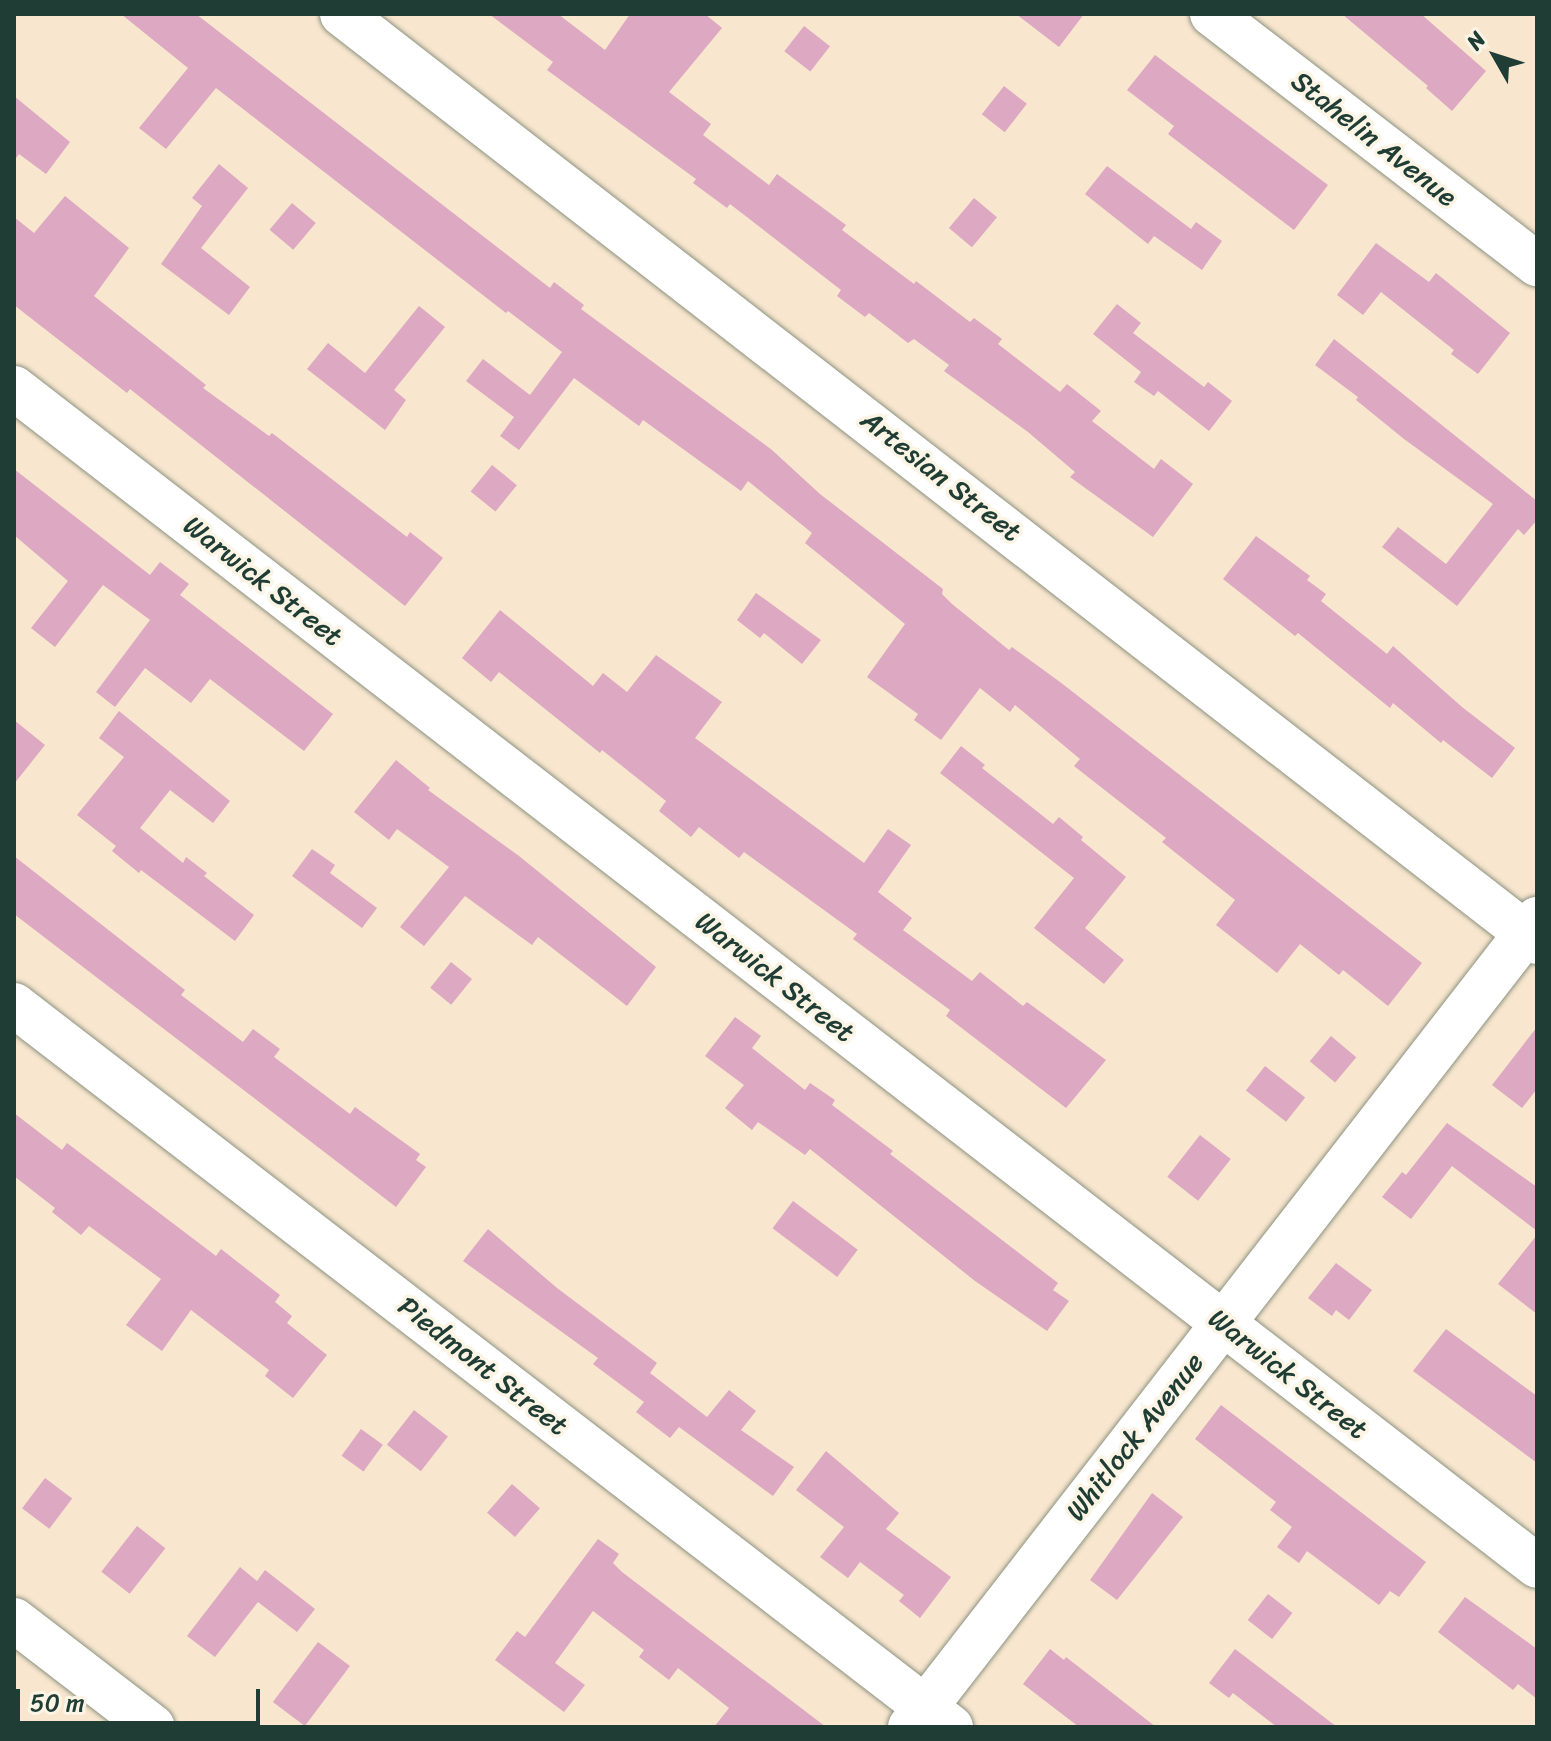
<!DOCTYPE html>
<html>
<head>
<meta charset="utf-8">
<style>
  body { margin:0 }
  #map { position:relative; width:1551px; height:1741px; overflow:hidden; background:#f8e6ce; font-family:Sriracha,sans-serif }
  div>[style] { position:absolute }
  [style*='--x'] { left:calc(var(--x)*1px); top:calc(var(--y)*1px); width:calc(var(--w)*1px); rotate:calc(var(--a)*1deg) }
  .building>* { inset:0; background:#dda8c2; transform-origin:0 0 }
  .roads { filter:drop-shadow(0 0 2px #8c9281) drop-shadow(0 0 2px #8c9281) }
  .minor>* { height:44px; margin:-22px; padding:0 22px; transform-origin:22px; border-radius:22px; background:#fff }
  span { translate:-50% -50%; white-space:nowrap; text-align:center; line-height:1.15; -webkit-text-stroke:7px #fcf5e5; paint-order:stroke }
  .street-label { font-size:28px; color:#1f3d34 }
  .frame { position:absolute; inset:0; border:16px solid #1f3d34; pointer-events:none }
  .north { position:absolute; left:1455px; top:16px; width:80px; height:80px; -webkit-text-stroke:6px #fcf5e5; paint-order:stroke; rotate:309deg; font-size:22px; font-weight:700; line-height:32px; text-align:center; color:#1f3d34 }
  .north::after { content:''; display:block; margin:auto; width:28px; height:36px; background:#1f3d34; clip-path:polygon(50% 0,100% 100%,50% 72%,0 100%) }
  .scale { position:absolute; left:16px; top:1689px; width:244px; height:36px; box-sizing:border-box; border:4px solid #1f3d34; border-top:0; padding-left:10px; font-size:24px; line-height:28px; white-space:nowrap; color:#1f3d34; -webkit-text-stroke:6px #fcf5e5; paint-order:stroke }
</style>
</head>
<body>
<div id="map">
  <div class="building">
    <div style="clip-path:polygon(121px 14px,196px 14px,550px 288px,554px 282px,584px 305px,581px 309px,772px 450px,820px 494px,943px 589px,942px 594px,952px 604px,1009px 650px,1012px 647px,1060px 682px,1422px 963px,1388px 1006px,1343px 970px,1339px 975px,1300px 944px,1277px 973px,1216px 925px,1235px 900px,1162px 842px,1166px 838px,1074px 766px,1080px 759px,1015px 705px,1010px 712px,980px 688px,941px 740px,914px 720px,918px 714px,867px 677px,905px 624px,805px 543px,812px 533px,748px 481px,741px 491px,643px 420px,639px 426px,574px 378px,519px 450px,500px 436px,514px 417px,466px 381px,483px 359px,530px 395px,562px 352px,508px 311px,506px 313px,216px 88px,166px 149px,139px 128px,188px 68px)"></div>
    <div style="clip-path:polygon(489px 14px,558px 14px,605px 50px,630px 14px,705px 14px,722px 28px,669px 92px,711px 124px,703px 135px,769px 185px,777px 174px,846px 225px,842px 230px,914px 284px,916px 281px,970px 322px,974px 318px,1002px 339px,998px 344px,1060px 392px,1067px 384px,1101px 411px,1092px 421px,1154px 469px,1161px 459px,1193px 484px,1153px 537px,1070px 477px,1075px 472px,1028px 432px,944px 371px,949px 365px,914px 339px,908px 343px,869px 313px,865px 317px,837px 296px,841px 290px,730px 204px,727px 208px,693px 183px,696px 179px,547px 70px,553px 62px)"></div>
    <div style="clip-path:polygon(1016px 14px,1084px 14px,1059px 47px)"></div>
    <div style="clip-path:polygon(1342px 14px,1421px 14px,1486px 71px,1452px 111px,1426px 88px,1428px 86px)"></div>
    <div style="left:804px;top:26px;width:33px;height:32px;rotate:38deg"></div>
    <div style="clip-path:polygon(1155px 55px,1328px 185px,1294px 230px,1168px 134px,1174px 126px,1127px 90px)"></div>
    <div style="left:1004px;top:86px;width:29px;height:36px;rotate:38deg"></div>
    <div style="clip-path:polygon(14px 96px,70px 142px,46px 174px,19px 154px,14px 161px)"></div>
    <div style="clip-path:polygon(219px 164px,248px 188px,201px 248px,250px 287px,229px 315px,161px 264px,202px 206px,192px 198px)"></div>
    <div style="clip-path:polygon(1107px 166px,1191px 229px,1196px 222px,1222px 241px,1202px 270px,1154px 236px,1148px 244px,1085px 194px)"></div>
    <div style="clip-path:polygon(65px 196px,129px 248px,94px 296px,206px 385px,203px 388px,269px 436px,272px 433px,407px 537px,410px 532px,443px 558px,405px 606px,130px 389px,127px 393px,14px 305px,14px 217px,34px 233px)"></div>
    <div style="left:974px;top:198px;width:30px;height:39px;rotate:40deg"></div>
    <div style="left:292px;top:203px;width:31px;height:35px;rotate:40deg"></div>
    <div style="clip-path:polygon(1376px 243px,1429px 282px,1436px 273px,1510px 333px,1478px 374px,1451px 354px,1454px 350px,1381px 292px,1363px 315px,1337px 295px)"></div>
    <div style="clip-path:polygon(1117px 304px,1141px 323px,1133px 333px,1204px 387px,1208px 382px,1232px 401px,1209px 431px,1158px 391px,1154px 396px,1134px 382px,1141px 372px,1093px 334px)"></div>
    <div style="clip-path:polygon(419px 306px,445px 327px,394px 390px,406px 400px,385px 430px,307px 369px,328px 343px,365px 373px)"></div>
    <div style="clip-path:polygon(1334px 339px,1537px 501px,1537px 520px,1524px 535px,1518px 529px,1457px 606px,1382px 547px,1398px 527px,1446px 564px,1493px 504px,1404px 439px,1356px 400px,1358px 397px,1315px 365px)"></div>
    <div style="left:492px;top:465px;width:32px;height:34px;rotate:39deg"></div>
    <div style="clip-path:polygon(14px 469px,150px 575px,160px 562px,189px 584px,180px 595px,333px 714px,304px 751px,210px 679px,191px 703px,145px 668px,115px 707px,96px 692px,150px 620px,103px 585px,55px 647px,31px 628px,68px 581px,14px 535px)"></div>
    <div style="clip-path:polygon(1256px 536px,1310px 576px,1307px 580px,1326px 594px,1321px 601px,1387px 654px,1393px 646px,1462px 707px,1515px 748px,1492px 778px,1443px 740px,1441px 743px,1393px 703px,1390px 708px,1298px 633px,1295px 636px,1223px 579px)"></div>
    <div style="clip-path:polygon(756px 593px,821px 640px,802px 664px,764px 633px,760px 638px,737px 620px)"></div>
    <div style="clip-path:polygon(500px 610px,593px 686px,603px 673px,627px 692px,656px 655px,722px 702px,695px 738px,864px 863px,888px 829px,911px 845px,878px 892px,912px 918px,903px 930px,972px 981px,980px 972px,1023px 1006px,1027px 1002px,1106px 1060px,1066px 1108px,946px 1016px,950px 1010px,853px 939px,857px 934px,744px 852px,739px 858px,699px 827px,691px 837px,659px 811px,666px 801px,602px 750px,600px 753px,499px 672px,491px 682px,462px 658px)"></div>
    <div style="clip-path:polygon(119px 711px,230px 801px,213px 823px,170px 790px,140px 828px,183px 863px,186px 857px,207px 873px,204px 876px,254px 915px,235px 941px,141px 870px,139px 873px,112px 851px,116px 846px,77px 815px,124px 757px,99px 738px)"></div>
    <div style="clip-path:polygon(14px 720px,45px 745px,14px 784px)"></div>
    <div style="clip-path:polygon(961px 746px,985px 765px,982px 768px,1053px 824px,1059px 817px,1083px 837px,1081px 840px,1126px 877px,1085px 928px,1124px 960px,1104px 984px,1034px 928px,1074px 878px,940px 773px)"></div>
    <div style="clip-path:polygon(396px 760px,430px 788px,428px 790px,519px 856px,656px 967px,627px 1006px,538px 937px,532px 945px,465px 896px,424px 946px,400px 927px,449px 867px,397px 829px,389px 840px,354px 812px)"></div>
    <div style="clip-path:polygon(312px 849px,335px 865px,330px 873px,377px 908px,362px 928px,292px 876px)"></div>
    <div style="clip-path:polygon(14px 856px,185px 990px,181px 995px,243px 1042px,253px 1029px,280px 1049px,274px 1057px,350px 1114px,355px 1107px,420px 1154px,416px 1160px,426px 1167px,396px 1207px,14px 914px)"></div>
    <div style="left:451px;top:962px;width:27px;height:33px;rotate:39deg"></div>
    <div style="clip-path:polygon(735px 1017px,761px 1036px,752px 1048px,805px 1090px,810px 1083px,835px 1100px,832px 1105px,893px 1151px,890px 1154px,1058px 1283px,1053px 1290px,1069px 1301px,1047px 1331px,975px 1281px,810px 1149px,805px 1155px,758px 1122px,752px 1130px,725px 1108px,744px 1085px,705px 1056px)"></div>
    <div style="clip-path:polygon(1537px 1027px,1537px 1089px,1522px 1108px,1492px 1085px)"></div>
    <div style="left:1331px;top:1036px;width:33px;height:33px;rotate:40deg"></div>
    <div style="left:1265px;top:1066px;width:51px;height:31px;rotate:38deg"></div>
    <div style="clip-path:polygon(14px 1113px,62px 1150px,67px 1143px,216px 1256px,221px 1249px,280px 1295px,275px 1302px,292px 1316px,287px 1323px,327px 1355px,293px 1398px,265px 1376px,269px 1370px,191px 1310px,162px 1351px,126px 1325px,161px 1279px,89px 1226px,81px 1235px,52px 1212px,55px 1208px,14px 1176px)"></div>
    <div style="clip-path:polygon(1447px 1123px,1537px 1187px,1537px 1231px,1452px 1166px,1411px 1219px,1382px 1197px,1402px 1172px,1406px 1175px)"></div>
    <div style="left:1200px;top:1135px;width:39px;height:53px;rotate:38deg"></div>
    <div style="left:793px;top:1201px;width:81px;height:34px;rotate:37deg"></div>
    <div style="clip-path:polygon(488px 1229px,557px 1288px,657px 1363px,650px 1373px,707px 1417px,729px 1390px,756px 1411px,741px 1430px,794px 1467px,773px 1496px,679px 1427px,670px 1438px,636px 1412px,644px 1402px,593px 1364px,598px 1358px,463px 1261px)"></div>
    <div style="clip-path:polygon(1537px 1235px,1537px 1314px,1498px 1284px)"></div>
    <div style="clip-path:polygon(1336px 1263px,1372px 1290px,1349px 1320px,1336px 1310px,1332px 1316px,1308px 1298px)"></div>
    <div style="clip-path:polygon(1446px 1329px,1537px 1396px,1537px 1463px,1413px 1371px)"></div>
    <div style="clip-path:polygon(1221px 1405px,1426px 1562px,1399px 1597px,1390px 1591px,1379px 1605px,1307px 1551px,1299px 1563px,1277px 1547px,1292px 1527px,1270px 1510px,1276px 1502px,1195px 1439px)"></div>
    <div style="left:414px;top:1410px;width:43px;height:44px;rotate:38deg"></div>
    <div style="left:361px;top:1429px;width:27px;height:33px;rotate:36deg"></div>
    <div style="clip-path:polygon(826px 1451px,899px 1513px,886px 1529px,951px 1577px,920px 1618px,899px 1601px,904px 1595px,860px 1562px,848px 1578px,820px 1557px,844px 1527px,796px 1490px)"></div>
    <div style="left:45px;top:1478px;width:34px;height:38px;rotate:37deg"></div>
    <div style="left:512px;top:1484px;width:37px;height:38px;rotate:41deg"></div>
    <div style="clip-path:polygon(1152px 1493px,1183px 1517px,1117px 1600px,1090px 1580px)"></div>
    <div style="left:137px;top:1526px;width:36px;height:58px;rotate:38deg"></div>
    <div style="clip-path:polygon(598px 1539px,619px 1554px,613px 1563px,622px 1572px,826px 1727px,714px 1727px,729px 1708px,678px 1668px,669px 1680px,639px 1657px,644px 1650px,593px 1611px,555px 1663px,585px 1685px,564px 1712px,495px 1660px,517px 1631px,525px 1637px)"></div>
    <div style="clip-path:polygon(240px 1567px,257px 1581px,265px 1570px,315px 1609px,297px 1632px,258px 1602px,215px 1657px,187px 1636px)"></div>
    <div style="left:1268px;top:1594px;width:31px;height:33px;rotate:38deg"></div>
    <div style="clip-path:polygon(1465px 1597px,1537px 1649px,1537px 1699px,1518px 1684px,1513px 1690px,1438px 1632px)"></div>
    <div style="left:318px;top:1642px;width:40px;height:75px;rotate:37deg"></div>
    <div style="clip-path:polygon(1050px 1649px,1064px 1660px,1066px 1657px,1156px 1727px,1079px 1727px,1023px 1684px)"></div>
    <div style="clip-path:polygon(1235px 1649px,1337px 1727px,1277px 1727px,1233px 1693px,1229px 1698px,1209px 1683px)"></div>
  </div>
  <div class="roads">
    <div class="minor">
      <div style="--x:342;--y:14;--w:1513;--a:37.83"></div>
      <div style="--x:1212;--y:14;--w:410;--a:37.6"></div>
      <div style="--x:14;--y:388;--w:1925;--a:37.72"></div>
      <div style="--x:14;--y:1005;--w:1183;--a:37.62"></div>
      <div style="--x:14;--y:1620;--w:175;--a:37.6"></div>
      <div style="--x:910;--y:1727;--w:1023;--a:-52.19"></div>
    </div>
  </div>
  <div class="street-label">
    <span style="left:1374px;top:139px;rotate:38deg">Stahelin Avenue</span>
    <span style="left:941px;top:476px;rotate:38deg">Artesian Street</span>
    <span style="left:263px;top:581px;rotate:38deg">Warwick Street</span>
    <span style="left:775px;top:977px;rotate:38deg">Warwick Street</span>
    <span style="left:483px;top:1366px;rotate:38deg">Piedmont Street</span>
    <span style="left:1288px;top:1374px;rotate:38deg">Warwick Street</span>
    <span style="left:1135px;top:1437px;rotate:-52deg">Whitlock Avenue</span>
  </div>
  <div class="frame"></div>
  <div class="north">N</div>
  <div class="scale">50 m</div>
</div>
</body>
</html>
